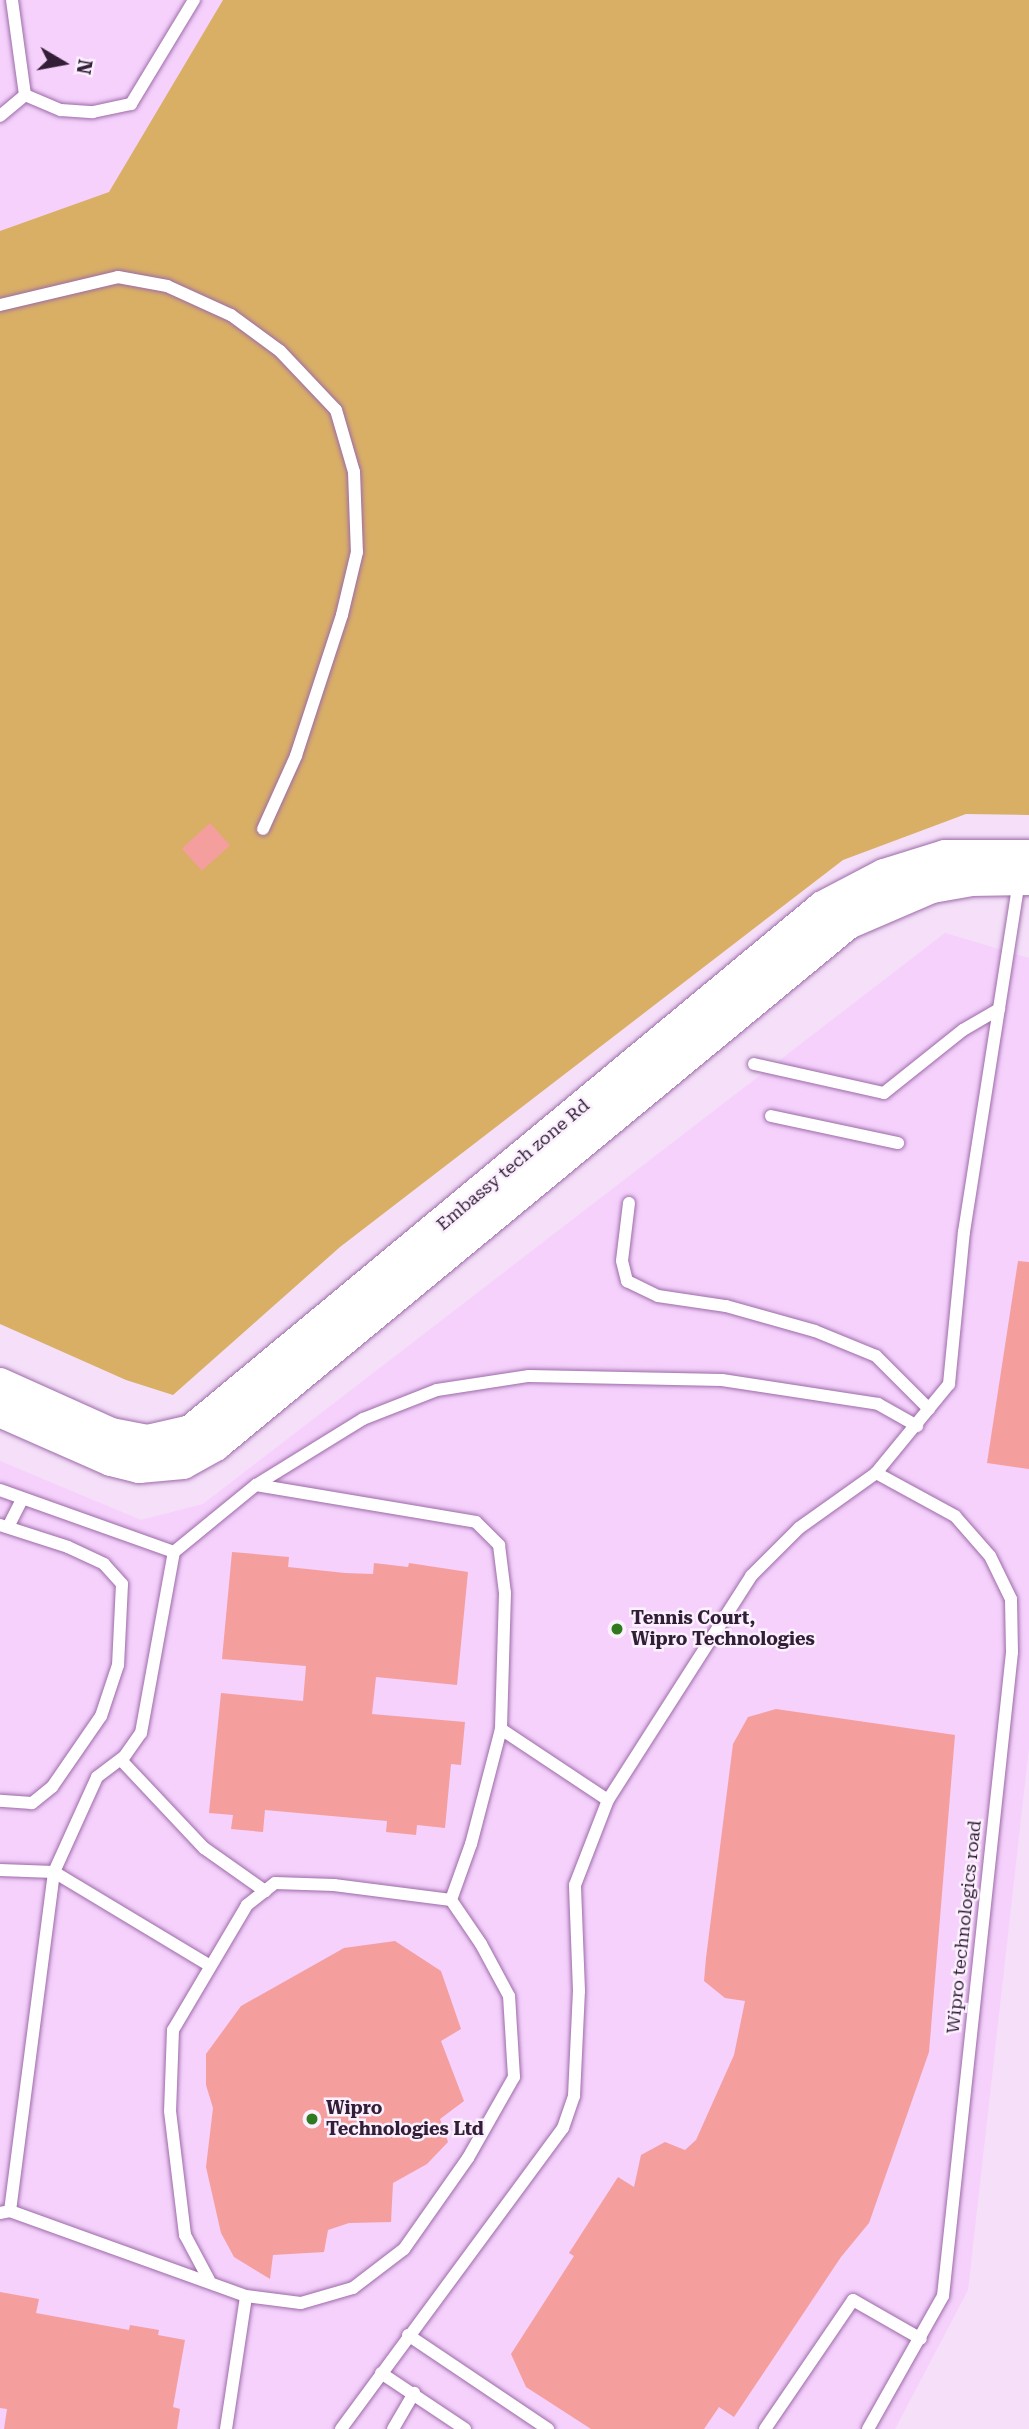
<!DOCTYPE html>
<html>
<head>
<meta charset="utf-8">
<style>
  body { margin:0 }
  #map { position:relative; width:1029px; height:2429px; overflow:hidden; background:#f5dff9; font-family:"Roboto Serif",serif }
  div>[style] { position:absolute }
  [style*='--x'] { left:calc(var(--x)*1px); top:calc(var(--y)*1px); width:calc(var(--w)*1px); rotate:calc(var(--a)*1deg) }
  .built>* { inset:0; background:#f5d1fc }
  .forest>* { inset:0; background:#d9af66 }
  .building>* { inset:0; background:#f59e9e; transform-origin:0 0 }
  .roads { filter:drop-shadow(0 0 2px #9d6ba8) drop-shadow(0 0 2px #9d6ba8) }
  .service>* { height:12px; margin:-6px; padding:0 6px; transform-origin:6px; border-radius:6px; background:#fff }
  .tertiary>* { height:32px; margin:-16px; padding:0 16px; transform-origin:16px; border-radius:16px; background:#fff }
  .dots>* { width:19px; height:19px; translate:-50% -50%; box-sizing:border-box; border:4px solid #fbf0fe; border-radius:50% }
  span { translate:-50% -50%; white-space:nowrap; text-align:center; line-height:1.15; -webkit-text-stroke:5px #fbf0fe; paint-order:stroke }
  .street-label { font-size:18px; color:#331e37 }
  .poi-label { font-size:18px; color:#331e37; font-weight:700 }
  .left { translate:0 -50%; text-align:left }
  .north { position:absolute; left:28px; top:28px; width:70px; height:70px; -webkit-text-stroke:5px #fbf0fe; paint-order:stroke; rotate:100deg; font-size:19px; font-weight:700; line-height:28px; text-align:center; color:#331e37 }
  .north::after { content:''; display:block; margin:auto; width:24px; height:32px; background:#331e37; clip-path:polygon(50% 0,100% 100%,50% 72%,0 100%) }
</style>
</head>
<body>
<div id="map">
  <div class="built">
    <div style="clip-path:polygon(0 0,240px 0,120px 198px,0 243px)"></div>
    <div style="clip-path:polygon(945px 933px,1029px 958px,1029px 1747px,968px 2290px,895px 2429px,0 2429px,0 1461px,141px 1520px,203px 1504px)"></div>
  </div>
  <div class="forest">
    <div style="clip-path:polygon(223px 0,1029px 0,1029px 815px,966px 814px,843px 860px,340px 1247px,173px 1395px,126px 1380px,0 1324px,0 231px,109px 192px)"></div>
  </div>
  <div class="building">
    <div style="left:210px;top:823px;width:30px;height:38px;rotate:48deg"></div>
    <div style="clip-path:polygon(1018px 1261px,1029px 1262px,1029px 1469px,987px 1463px)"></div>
    <div style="clip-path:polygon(232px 1552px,289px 1557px,288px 1567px,345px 1573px,373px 1574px,374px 1563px,408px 1567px,409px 1563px,468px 1572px,457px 1685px,376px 1677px,372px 1714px,465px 1722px,461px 1765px,451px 1764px,445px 1828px,417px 1825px,416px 1835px,386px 1832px,387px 1821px,265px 1810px,263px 1832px,231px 1829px,233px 1815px,209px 1813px,221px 1693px,303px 1701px,306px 1666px,222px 1659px)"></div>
    <div style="clip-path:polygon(776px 1709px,955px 1735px,929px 2052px,869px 2223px,841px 2257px,734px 2417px,719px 2407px,704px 2429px,591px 2429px,526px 2387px,511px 2354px,574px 2256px,569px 2253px,618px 2177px,634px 2187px,641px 2155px,665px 2142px,685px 2150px,696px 2140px,734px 2055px,745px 2001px,725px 1998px,704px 1981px,706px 1958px,733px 1744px,748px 1717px)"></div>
    <div style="clip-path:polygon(395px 1941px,441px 1971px,461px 2029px,441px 2041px,464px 2101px,440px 2119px,448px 2142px,427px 2164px,393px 2183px,391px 2222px,349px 2223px,328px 2230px,324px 2252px,273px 2255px,270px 2279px,234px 2257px,221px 2233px,206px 2167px,213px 2108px,206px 2085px,206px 2054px,241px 2006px,344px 1948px)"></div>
    <div style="clip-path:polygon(0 2292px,39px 2299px,36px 2313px,129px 2330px,130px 2325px,159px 2330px,158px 2335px,185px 2340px,173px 2407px,180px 2409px,177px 2429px,4px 2429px,7px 2409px,0 2408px)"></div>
  </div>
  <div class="roads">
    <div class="service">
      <div style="--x:25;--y:95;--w:39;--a:23"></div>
      <div style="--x:61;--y:110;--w:32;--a:4"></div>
      <div style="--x:93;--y:112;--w:39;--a:-12"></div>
      <div style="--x:131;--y:104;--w:122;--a:-58.8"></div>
      <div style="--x:0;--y:116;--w:33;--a:-40"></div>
      <div style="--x:25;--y:95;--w:96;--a:-97.8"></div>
      <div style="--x:0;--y:305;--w:121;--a:-13.3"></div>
      <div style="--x:118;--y:277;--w:50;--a:10.4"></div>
      <div style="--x:167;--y:286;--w:70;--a:24.4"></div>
      <div style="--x:231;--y:315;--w:61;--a:36.3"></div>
      <div style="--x:280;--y:351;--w:81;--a:46.5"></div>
      <div style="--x:336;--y:410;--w:65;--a:73.8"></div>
      <div style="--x:354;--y:472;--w:80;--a:87.9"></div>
      <div style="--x:357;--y:552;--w:65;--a:103.4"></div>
      <div style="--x:342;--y:615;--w:148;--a:108.1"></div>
      <div style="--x:296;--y:756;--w:80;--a:114.3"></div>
      <div style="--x:754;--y:1064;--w:133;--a:12.6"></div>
      <div style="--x:884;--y:1093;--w:101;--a:-38.6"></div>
      <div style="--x:963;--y:1030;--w:42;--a:-30.3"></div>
      <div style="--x:771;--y:1116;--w:130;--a:12"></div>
      <div style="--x:629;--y:1203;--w:58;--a:96.9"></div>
      <div style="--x:622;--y:1261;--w:21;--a:76"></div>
      <div style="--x:627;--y:1281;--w:34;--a:26"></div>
      <div style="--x:658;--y:1296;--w:69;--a:8.4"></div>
      <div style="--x:726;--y:1306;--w:92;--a:15.7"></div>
      <div style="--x:815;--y:1331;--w:66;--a:22.3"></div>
      <div style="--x:876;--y:1356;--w:75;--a:45"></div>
      <div style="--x:256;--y:1485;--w:223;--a:9.5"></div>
      <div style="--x:476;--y:1522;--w:33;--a:45"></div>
      <div style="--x:499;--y:1545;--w:48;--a:82.9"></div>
      <div style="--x:505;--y:1593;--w:136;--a:91.7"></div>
      <div style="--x:501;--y:1729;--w:119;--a:104.6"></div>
      <div style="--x:471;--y:1844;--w:59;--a:109.7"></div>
      <div style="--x:0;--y:1490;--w:185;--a:19.6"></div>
      <div style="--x:174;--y:1552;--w:106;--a:-39.3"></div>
      <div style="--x:256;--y:1485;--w:126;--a:-31.7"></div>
      <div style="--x:363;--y:1419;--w:79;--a:-21.4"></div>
      <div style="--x:437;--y:1390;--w:93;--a:-8.7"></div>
      <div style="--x:529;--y:1376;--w:193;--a:1.2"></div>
      <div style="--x:722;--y:1380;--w:158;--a:8.7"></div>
      <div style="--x:878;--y:1404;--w:45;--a:29.4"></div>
      <div style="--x:0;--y:1525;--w:71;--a:17.9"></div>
      <div style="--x:68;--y:1547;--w:40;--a:25"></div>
      <div style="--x:104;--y:1564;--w:27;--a:48"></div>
      <div style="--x:122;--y:1584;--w:81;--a:92.8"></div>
      <div style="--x:118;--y:1665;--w:54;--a:108.4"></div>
      <div style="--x:101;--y:1716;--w:86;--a:124.6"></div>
      <div style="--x:52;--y:1787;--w:26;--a:141"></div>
      <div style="--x:32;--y:1803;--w:32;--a:-176"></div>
      <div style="--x:8;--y:1527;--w:30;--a:-63"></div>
      <div style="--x:501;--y:1729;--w:128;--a:33.6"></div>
      <div style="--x:121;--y:1760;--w:121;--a:46.7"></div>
      <div style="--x:204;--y:1848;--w:75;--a:35.2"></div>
      <div style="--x:0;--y:1870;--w:54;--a:2.1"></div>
      <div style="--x:54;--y:1872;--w:104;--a:-65.6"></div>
      <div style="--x:97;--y:1777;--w:34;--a:-37"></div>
      <div style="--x:124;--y:1757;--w:29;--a:-55"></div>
      <div style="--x:141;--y:1733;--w:184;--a:-79.7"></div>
      <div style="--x:10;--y:2211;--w:342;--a:-82.6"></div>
      <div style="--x:54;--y:1872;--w:181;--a:31"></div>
      <div style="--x:0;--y:2213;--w:10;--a:-11"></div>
      <div style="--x:10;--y:2211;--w:251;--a:19.8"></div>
      <div style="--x:246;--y:2296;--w:55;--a:7.3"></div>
      <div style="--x:301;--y:2303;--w:54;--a:-16.1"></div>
      <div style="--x:353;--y:2288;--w:64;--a:-37.4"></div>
      <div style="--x:404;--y:2249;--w:111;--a:-54.9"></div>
      <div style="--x:468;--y:2158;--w:93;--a:-60.4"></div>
      <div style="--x:514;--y:2077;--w:81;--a:-93.5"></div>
      <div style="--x:509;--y:1996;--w:59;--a:-118.3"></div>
      <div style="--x:481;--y:1944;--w:53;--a:-124.3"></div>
      <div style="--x:451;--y:1900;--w:118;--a:-172.7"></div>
      <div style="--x:334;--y:1885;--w:59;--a:-178.1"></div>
      <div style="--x:275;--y:1883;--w:36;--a:142"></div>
      <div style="--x:247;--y:1905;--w:145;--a:120.6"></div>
      <div style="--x:173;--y:2030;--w:81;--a:92.1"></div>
      <div style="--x:170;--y:2111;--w:125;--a:83.1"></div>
      <div style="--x:185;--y:2235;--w:51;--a:61.9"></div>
      <div style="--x:408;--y:2335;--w:169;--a:33.9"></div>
      <div style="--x:381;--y:2373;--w:101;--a:33.7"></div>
      <div style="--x:226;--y:2429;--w:134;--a:-81.4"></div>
      <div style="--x:341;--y:2429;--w:374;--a:-53.6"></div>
      <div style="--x:563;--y:2128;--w:34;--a:-71"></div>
      <div style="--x:574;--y:2096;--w:105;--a:-87.3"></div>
      <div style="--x:579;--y:1991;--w:106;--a:-92.2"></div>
      <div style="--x:575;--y:1885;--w:91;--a:-68.8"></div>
      <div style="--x:608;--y:1800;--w:266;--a:-57.4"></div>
      <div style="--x:751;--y:1576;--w:68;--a:-45"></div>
      <div style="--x:799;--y:1528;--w:95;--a:-35.5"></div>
      <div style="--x:876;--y:1473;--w:115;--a:-50.6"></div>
      <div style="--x:949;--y:1384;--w:153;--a:-84.4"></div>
      <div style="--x:964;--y:1232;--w:357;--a:-81.1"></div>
      <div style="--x:393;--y:2429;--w:42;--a:-59.7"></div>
      <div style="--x:765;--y:2429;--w:156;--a:-55.7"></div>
      <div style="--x:853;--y:2300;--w:78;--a:29.8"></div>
      <div style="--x:868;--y:2429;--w:153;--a:-60.6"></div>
      <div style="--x:943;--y:2296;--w:648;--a:-83.88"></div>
      <div style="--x:1012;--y:1652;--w:53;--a:-91.1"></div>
      <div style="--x:1011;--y:1599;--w:48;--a:-116"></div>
      <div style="--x:990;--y:1556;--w:53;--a:-131.2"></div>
      <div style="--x:955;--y:1516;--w:90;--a:-151.4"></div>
    </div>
    <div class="tertiary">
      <div style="--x:0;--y:1384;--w:122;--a:24.2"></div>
      <div style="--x:111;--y:1434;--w:37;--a:11"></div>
      <div style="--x:147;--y:1441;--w:45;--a:-12.8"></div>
      <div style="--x:191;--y:1431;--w:821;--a:-39.66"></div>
      <div style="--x:823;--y:907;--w:69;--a:-27.7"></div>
      <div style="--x:884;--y:875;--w:64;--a:-17.3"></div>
      <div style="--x:945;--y:856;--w:84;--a:0"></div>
      <div style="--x:0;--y:1411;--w:121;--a:23.8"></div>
      <div style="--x:111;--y:1460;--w:29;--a:14"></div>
      <div style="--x:139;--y:1467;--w:44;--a:-5.2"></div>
      <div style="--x:183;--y:1463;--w:37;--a:-29"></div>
      <div style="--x:215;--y:1445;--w:820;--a:-39.51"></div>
      <div style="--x:848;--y:923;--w:91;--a:-23.2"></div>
      <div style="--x:932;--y:887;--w:39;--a:-10"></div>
      <div style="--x:970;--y:880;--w:59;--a:-1"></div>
    </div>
  </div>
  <div class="dots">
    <div style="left:617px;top:1629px;background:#2f791e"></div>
    <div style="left:312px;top:2119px;background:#2f791e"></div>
  </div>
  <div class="street-label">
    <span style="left:513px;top:1165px;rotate:-40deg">Embassy tech zone Rd</span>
    <span style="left:964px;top:1927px;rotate:-84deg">Wipro technologics road</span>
  </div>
  <div class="poi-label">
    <span class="left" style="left:631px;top:1629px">Tennis Court,<br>Wipro Technologies</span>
    <span class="left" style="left:326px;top:2119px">Wipro<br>Technologies Ltd</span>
  </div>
  <div class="north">N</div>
</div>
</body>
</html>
